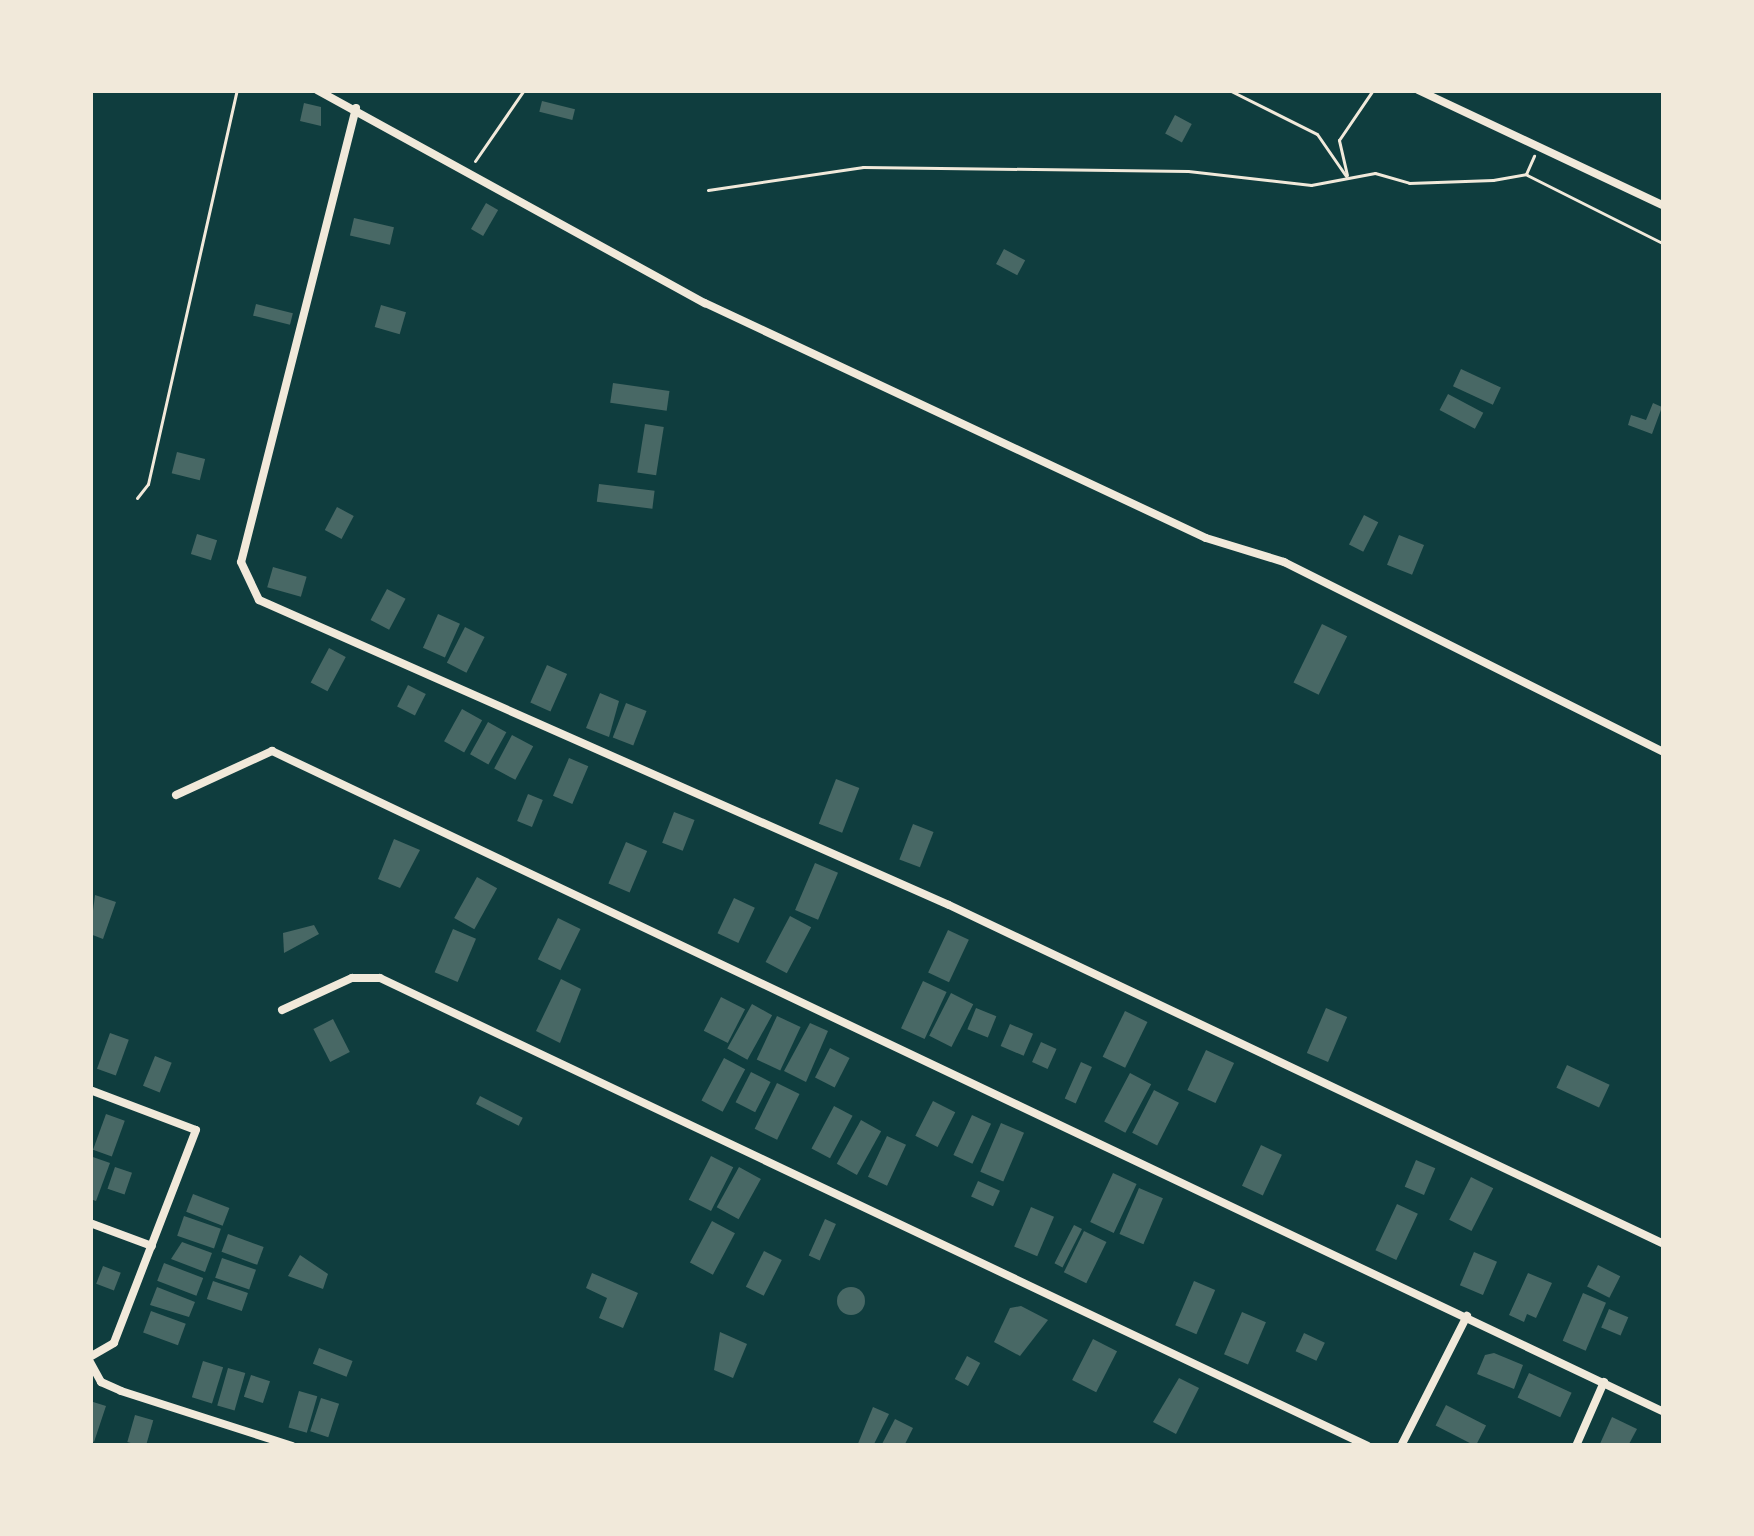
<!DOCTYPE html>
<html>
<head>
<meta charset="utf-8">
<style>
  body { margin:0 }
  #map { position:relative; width:1754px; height:1536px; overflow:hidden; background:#0f3d3e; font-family:Quicksand,sans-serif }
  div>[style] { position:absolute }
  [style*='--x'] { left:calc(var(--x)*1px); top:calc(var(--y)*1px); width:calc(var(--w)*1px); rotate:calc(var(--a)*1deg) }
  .building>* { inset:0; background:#486865; transform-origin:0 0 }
  .round { border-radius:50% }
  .path>* { height:3px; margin:-1.5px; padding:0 1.5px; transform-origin:1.5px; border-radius:1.5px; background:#f1e9da }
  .minor>* { height:8px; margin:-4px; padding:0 4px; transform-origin:4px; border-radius:4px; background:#f1e9da }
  span { translate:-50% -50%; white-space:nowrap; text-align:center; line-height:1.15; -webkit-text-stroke:9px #f1e9da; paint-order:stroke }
  .frame { position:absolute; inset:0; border:93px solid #f1e9da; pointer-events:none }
</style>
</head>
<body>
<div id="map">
  <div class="building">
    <div style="left:542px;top:101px;width:34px;height:11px;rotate:14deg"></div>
    <div style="clip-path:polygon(304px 103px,321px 107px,321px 126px,300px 121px)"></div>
    <div style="left:1175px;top:115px;width:19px;height:21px;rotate:28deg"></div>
    <div style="left:486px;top:203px;width:14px;height:30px;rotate:30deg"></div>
    <div style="left:354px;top:218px;width:41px;height:18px;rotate:13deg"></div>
    <div style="left:1004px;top:249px;width:24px;height:17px;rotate:28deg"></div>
    <div style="left:256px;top:304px;width:38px;height:12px;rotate:14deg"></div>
    <div style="left:381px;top:305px;width:26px;height:23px;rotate:16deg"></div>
    <div style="left:1461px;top:369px;width:44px;height:19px;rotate:25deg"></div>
    <div style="left:613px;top:383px;width:57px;height:20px;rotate:8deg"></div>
    <div style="left:1448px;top:394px;width:40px;height:18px;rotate:28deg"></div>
    <div style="clip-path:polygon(1653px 403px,1662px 407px,1652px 434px,1628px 425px,1631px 415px,1646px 420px)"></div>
    <div style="left:645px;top:424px;width:19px;height:49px;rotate:9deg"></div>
    <div style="left:177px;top:452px;width:29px;height:22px;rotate:14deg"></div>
    <div style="left:599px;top:484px;width:56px;height:18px;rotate:7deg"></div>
    <div style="left:337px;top:507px;width:19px;height:26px;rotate:28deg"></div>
    <div style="left:1364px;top:515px;width:16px;height:33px;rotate:27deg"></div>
    <div style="left:197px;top:534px;width:21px;height:21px;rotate:17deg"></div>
    <div style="left:1399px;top:535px;width:27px;height:32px;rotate:22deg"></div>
    <div style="left:273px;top:567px;width:35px;height:21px;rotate:16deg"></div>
    <div style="left:387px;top:589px;width:21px;height:35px;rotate:28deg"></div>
    <div style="left:438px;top:614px;width:24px;height:37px;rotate:24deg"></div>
    <div style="left:1322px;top:624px;width:28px;height:65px;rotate:26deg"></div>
    <div style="left:465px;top:627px;width:22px;height:40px;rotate:27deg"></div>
    <div style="left:329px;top:648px;width:19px;height:39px;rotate:28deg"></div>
    <div style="left:547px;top:665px;width:22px;height:41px;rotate:24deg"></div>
    <div style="left:408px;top:685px;width:20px;height:24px;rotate:27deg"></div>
    <div style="clip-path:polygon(600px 693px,619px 701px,609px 737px,586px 728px)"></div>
    <div style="left:626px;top:703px;width:22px;height:37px;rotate:21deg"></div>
    <div style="left:462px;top:709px;width:23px;height:37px;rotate:29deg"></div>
    <div style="left:488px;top:722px;width:21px;height:37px;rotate:29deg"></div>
    <div style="left:512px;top:735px;width:24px;height:38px;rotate:28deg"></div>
    <div style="left:569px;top:758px;width:21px;height:41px;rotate:23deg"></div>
    <div style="left:836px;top:779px;width:25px;height:48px;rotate:21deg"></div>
    <div style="left:528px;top:794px;width:16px;height:29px;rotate:22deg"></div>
    <div style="left:674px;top:812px;width:22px;height:33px;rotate:21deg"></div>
    <div style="left:913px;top:824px;width:22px;height:38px;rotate:21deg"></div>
    <div style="clip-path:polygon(394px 839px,420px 850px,400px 888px,378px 879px)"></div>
    <div style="left:626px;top:842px;width:23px;height:45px;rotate:23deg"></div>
    <div style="left:815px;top:863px;width:25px;height:51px;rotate:23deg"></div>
    <div style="left:477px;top:877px;width:23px;height:47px;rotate:29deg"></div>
    <div style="clip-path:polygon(95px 895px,116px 902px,103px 939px,90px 934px)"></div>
    <div style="left:734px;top:898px;width:23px;height:39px;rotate:25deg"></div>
    <div style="left:790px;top:916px;width:24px;height:52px;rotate:28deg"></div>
    <div style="left:558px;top:918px;width:25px;height:46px;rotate:26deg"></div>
    <div style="clip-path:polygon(314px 925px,319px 934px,284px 953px,283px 933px)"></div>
    <div style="left:453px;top:929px;width:25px;height:47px;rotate:23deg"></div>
    <div style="left:948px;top:930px;width:23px;height:47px;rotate:25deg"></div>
    <div style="clip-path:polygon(561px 979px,581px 989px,560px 1043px,536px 1031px)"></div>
    <div style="left:923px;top:981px;width:26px;height:52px;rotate:25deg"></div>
    <div style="left:951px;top:993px;width:25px;height:48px;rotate:27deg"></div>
    <div style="left:721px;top:997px;width:27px;height:38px;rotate:27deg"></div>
    <div style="left:752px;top:1004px;width:23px;height:51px;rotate:29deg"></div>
    <div style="left:976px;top:1008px;width:22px;height:23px;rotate:22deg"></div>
    <div style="left:1326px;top:1008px;width:23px;height:49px;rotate:23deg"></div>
    <div style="left:1125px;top:1011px;width:25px;height:51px;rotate:26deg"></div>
    <div style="left:777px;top:1016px;width:26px;height:48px;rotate:25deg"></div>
    <div style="left:333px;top:1019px;width:37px;height:22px;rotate:63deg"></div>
    <div style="clip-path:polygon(810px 1023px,828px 1031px,806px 1082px,784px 1071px)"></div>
    <div style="left:1010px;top:1024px;width:25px;height:24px;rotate:23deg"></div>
    <div style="left:110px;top:1033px;width:20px;height:38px;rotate:20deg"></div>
    <div style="left:1041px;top:1042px;width:17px;height:22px;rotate:24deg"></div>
    <div style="left:830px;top:1048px;width:22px;height:33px;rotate:27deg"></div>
    <div style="left:1206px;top:1050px;width:31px;height:44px;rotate:25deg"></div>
    <div style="left:155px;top:1056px;width:18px;height:32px;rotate:22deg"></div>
    <div style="left:724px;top:1058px;width:24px;height:48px;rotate:28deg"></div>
    <div style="left:1081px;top:1062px;width:12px;height:40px;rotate:24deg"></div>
    <div style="left:1567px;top:1065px;width:47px;height:25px;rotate:25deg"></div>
    <div style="left:751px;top:1072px;width:22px;height:34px;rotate:27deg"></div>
    <div style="left:1130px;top:1073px;width:24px;height:55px;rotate:28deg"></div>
    <div style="left:777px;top:1083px;width:25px;height:51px;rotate:26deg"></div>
    <div style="left:1154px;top:1090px;width:28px;height:48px;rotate:27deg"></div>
    <div style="left:480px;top:1096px;width:48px;height:9px;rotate:27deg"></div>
    <div style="left:933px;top:1101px;width:25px;height:39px;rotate:27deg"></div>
    <div style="left:834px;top:1106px;width:21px;height:48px;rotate:28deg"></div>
    <div style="left:106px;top:1114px;width:20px;height:38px;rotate:20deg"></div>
    <div style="left:972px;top:1115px;width:21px;height:44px;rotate:25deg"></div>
    <div style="left:861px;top:1120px;width:23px;height:50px;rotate:29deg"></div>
    <div style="left:1001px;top:1123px;width:25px;height:53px;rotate:23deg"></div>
    <div style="left:887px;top:1136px;width:21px;height:45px;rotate:25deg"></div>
    <div style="left:1261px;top:1145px;width:23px;height:45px;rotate:25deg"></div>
    <div style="clip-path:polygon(90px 1156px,110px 1163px,96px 1201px,90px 1199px)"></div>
    <div style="left:711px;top:1156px;width:25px;height:49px;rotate:27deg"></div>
    <div style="left:1416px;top:1160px;width:21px;height:29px;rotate:23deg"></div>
    <div style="left:115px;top:1167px;width:18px;height:23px;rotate:19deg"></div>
    <div style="left:739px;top:1167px;width:25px;height:46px;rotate:29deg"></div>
    <div style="left:1113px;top:1173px;width:26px;height:54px;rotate:25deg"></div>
    <div style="left:1471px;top:1177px;width:25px;height:48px;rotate:27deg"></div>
    <div style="left:978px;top:1181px;width:24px;height:17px;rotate:24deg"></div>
    <div style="left:1139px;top:1188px;width:26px;height:50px;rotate:23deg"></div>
    <div style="left:193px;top:1194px;width:39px;height:19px;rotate:21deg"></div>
    <div style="left:1397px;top:1204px;width:23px;height:51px;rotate:25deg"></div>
    <div style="left:1031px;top:1207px;width:25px;height:43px;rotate:23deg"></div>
    <div style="left:184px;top:1216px;width:39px;height:21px;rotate:19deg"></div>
    <div style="left:825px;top:1219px;width:12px;height:40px;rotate:24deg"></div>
    <div style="left:712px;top:1221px;width:26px;height:47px;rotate:28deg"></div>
    <div style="left:1074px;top:1225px;width:9px;height:43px;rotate:27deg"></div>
    <div style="left:1084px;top:1231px;width:25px;height:46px;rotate:26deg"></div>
    <div style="left:228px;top:1234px;width:38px;height:19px;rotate:20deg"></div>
    <div style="clip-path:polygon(182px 1242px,212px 1253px,205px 1272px,171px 1259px)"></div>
    <div style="left:764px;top:1251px;width:20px;height:40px;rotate:27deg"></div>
    <div style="left:1474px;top:1252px;width:25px;height:36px;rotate:23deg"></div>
    <div style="clip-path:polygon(300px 1255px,328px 1274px,323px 1289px,288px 1276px)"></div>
    <div style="left:222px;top:1258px;width:36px;height:21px;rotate:19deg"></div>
    <div style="left:164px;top:1263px;width:42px;height:19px;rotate:21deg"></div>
    <div style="left:1598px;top:1265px;width:25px;height:24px;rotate:27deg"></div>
    <div style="left:103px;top:1266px;width:19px;height:19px;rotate:21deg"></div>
    <div style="clip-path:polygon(592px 1273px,638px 1293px,623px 1328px,599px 1318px,607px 1298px,586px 1288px)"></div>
    <div style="clip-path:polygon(1528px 1273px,1552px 1283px,1536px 1318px,1527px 1314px,1524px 1322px,1509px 1315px)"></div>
    <div style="left:213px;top:1281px;width:37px;height:19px;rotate:19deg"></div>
    <div style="left:1194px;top:1281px;width:23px;height:48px;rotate:23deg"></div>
    <div style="clip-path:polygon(157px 1287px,195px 1302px,189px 1317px,150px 1305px)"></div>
    <div class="round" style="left:837px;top:1287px;width:28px;height:28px"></div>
    <div style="left:1583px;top:1293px;width:25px;height:52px;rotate:23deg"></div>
    <div style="clip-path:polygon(1021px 1306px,1048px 1320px,1020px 1356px,994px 1342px,1010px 1308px)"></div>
    <div style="left:1609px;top:1309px;width:21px;height:20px;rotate:23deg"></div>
    <div style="left:151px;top:1311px;width:37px;height:23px;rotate:20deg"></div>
    <div style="left:1242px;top:1312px;width:26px;height:46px;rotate:23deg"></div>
    <div style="clip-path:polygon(720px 1332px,747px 1344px,733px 1378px,714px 1370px)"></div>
    <div style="left:1304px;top:1333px;width:23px;height:20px;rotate:25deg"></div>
    <div style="left:1093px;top:1339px;width:27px;height:46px;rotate:27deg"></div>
    <div style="left:319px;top:1348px;width:36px;height:17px;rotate:21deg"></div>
    <div style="clip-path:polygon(1494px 1353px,1523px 1365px,1514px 1389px,1477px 1374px,1485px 1355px)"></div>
    <div style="left:967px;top:1356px;width:15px;height:26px;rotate:28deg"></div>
    <div style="left:203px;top:1361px;width:21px;height:38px;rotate:17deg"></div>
    <div style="left:228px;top:1368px;width:18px;height:39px;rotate:16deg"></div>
    <div style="left:1529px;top:1373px;width:47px;height:27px;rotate:25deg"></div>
    <div style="left:251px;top:1375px;width:20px;height:23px;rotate:18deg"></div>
    <div style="clip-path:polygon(1179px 1378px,1199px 1388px,1176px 1434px,1153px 1422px)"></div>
    <div style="left:299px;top:1391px;width:19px;height:38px;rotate:16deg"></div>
    <div style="left:321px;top:1398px;width:19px;height:35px;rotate:18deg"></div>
    <div style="clip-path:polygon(90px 1401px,106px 1406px,94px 1442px,90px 1440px)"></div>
    <div style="left:1446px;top:1405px;width:45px;height:23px;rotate:27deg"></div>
    <div style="clip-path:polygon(873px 1407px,889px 1414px,873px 1446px,857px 1446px)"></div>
    <div style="left:135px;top:1415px;width:19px;height:28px;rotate:16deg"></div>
    <div style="clip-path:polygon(1612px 1417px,1637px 1429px,1628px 1446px,1599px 1446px)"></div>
    <div style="clip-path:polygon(895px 1419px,913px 1428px,904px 1446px,881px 1446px)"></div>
  </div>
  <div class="path">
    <div style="--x:1229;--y:90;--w:98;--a:26.6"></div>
    <div style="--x:1317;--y:134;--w:51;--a:55.4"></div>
    <div style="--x:475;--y:161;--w:86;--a:-55.4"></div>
    <div style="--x:1347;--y:175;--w:36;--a:-103"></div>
    <div style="--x:1339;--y:140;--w:60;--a:-55.8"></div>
    <div style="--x:1527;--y:175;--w:153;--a:26.7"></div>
    <div style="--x:708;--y:190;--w:157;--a:-8.4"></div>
    <div style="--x:863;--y:167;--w:325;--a:0.7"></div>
    <div style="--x:1188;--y:171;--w:124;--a:6.5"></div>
    <div style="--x:1311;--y:185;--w:65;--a:-10.6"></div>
    <div style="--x:1375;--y:173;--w:35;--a:16"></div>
    <div style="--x:1409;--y:183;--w:84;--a:-2"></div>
    <div style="--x:1493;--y:180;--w:34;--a:-10"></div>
    <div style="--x:1526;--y:174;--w:20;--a:-66"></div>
    <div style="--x:137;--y:498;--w:18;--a:-52"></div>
    <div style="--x:148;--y:484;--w:404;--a:-77.3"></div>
  </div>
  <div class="minor">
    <div style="--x:317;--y:90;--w:443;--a:28.8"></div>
    <div style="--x:705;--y:303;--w:553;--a:25.13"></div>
    <div style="--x:1206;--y:538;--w:82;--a:17.1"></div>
    <div style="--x:1284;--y:562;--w:425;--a:26.6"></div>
    <div style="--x:1418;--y:90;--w:272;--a:25.2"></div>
    <div style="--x:356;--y:108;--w:468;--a:104.2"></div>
    <div style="--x:241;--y:562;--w:42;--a:64.7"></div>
    <div style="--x:259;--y:600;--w:754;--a:23.85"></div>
    <div style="--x:949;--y:905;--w:791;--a:25.37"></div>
    <div style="--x:176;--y:795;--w:106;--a:-24.6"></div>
    <div style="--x:272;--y:751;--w:1541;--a:25.4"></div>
    <div style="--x:282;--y:1010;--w:77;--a:-24.6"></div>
    <div style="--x:352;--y:978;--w:28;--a:0"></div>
    <div style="--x:380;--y:978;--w:1093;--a:25.35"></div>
    <div style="--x:90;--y:1090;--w:113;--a:20.7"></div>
    <div style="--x:196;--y:1130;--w:228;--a:111.1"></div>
    <div style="--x:114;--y:1343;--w:28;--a:150"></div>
    <div style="--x:90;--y:1223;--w:66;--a:20.4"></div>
    <div style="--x:90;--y:1362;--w:23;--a:61"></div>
    <div style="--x:101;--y:1382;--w:22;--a:24"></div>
    <div style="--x:121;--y:1391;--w:180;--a:17.8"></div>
    <div style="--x:1401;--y:1446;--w:146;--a:-63.1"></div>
    <div style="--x:1576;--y:1446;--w:70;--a:-66.4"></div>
  </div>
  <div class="frame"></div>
</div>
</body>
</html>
